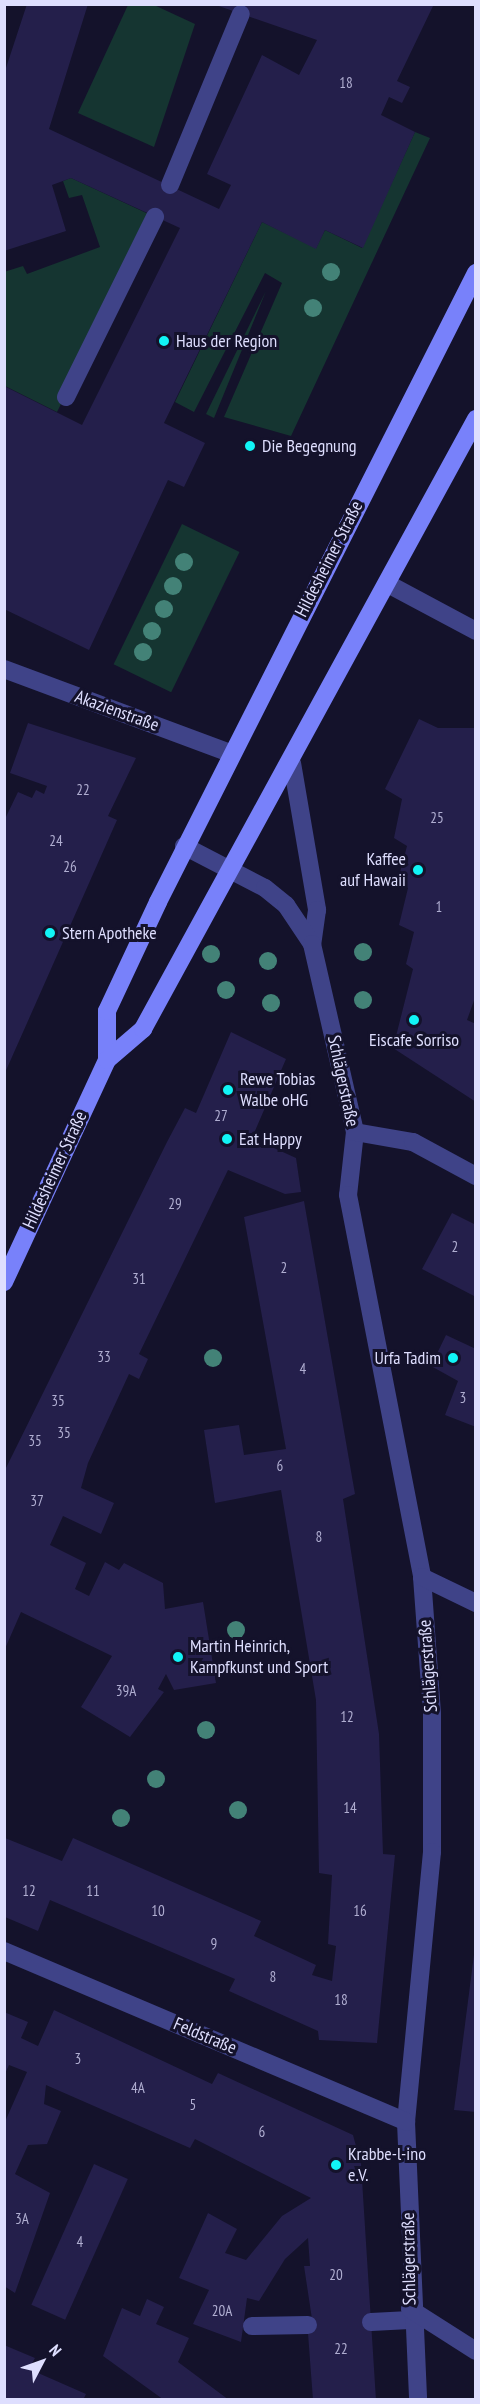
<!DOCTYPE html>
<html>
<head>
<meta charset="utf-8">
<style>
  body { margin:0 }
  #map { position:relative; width:480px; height:2404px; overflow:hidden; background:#14122b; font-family:"PT Sans Narrow",sans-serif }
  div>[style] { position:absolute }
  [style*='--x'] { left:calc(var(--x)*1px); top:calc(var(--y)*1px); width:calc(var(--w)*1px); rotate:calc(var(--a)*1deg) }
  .green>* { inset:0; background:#153531; transform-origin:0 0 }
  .building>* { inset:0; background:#241f4b; transform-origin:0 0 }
  .lane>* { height:18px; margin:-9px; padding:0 9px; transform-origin:9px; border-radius:9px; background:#3f4388 }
  .street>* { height:18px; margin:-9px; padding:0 9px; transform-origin:9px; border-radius:9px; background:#3f4388 }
  .secondary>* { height:18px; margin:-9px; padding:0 9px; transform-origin:9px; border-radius:9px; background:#7881fa }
  .trees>* { width:18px; height:18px; margin:-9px; border-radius:50%; background:#438277 }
  .dots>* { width:16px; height:16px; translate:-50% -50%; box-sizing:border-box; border:3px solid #14122b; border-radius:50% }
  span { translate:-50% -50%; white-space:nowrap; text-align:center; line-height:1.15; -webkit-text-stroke:6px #14122b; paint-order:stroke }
  .number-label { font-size:15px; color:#b0aed1 }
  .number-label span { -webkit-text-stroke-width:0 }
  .poi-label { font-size:18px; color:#dedefe }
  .left { translate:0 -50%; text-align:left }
  .right { translate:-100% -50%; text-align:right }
  .street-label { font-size:18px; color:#dedefe }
  .frame { position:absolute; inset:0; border:6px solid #dedefe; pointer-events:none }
  .north { position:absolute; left:12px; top:2332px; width:60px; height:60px; -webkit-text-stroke:4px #14122b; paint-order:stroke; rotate:49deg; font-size:16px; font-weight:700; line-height:24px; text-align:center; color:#dedefe }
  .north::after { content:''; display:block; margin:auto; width:21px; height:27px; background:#dedefe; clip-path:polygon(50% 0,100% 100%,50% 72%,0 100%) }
</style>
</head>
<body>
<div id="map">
  <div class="green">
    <div style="clip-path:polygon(128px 5px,154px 5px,195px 24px,154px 147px,78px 113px)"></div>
    <div style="clip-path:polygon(415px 132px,430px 138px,291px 436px,224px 417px,282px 283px,265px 273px,194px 412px,175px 402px,262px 222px,316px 248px,325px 230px,362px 248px)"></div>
    <div style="clip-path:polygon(71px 178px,155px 217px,57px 412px,5px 386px,4px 272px,23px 266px,27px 274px,100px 247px,82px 195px,69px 198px,63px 181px)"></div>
    <div style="clip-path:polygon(266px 291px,214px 418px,206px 414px)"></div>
    <div style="left:182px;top:524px;width:64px;height:156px;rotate:26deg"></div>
  </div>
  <div class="building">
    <div style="clip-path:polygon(27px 4px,88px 4px,49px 129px,219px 209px,231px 185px,207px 174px,262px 55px,299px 75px,317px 40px,213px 4px,434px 4px,397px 81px,410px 87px,402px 103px,389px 97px,381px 115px,415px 132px,363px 248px,325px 230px,316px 249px,262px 222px,164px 423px,205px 443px,184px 487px,168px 480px,89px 650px,4px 609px,4px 386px,82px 425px,180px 228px,71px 178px,52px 185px,66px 231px,4px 251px,4px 74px)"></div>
    <div style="clip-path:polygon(419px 719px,438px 728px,476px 728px,476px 995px,467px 1020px,476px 1024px,476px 1102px,393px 1048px,413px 969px,406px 964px,414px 932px,399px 925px,408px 888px,397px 884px,407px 846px,394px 838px,402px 799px,385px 789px)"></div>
    <div style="clip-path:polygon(28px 723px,136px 758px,108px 816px,117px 820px,4px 1075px,4px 821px,18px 792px,32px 798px,36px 790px,44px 794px,47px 786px,10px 773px)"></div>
    <div style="clip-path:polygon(231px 1032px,286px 1059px,252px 1138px,296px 1158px,301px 1192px,285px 1194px,228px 1170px,139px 1354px,148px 1359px,139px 1379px,129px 1374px,88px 1463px,81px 1488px,114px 1503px,101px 1534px,63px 1516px,50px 1545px,86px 1563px,75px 1589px,89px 1596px,105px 1562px,119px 1570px,124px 1563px,163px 1583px,165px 1609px,203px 1602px,216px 1683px,174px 1690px,166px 1674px,158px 1689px,164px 1692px,130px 1737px,81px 1707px,112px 1656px,21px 1612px,4px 1651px,4px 1472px,167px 1142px,185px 1108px,196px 1113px)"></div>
    <div style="clip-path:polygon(304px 1201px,355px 1494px,343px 1499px,379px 1734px,383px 1854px,395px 1855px,377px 2043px,319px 2040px,318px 2031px,229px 1991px,235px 1979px,50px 1900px,38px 1931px,5px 1917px,5px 1838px,62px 1861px,73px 1838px,261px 1921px,254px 1936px,316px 1965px,312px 1975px,332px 1981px,336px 1946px,328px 1944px,332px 1875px,319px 1873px,316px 1700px,281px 1490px,215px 1503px,204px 1430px,239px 1425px,244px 1455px,286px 1449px,244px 1217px)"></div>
    <div style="clip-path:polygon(452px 1213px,476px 1225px,476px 1297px,422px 1269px)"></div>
    <div style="clip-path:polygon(446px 1335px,476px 1349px,476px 1427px,445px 1415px,458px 1381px,431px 1366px)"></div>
    <div style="clip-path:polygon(476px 1939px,476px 2112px,454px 2110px)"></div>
    <div style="clip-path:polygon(54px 2010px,212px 2084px,218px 2073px,353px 2135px,361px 2164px,376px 2400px,313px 2400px,307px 2320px,312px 2319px,304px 2266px,310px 2266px,308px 2238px,285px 2259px,259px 2301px,247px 2298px,241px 2342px,193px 2324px,209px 2290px,179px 2278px,208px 2213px,237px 2229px,225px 2253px,246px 2260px,282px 2216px,311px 2198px,195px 2139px,190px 2148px,46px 2085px,44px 2104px,61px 2111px,47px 2144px,28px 2145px,15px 2174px,50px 2193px,15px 2293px,4px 2286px,4px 2124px,27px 2072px,9px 2065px,4px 2076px,4px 2012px,28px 2022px,21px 2038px,38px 2046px)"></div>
    <div style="left:94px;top:2164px;width:37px;height:154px;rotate:24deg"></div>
    <div style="clip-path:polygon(147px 2299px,164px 2307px,156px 2324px,189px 2338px,178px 2362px,229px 2400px,164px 2400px,103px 2356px,122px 2308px,140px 2316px)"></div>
    <div style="clip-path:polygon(4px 2345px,35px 2358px,29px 2369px,86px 2394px,83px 2400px,4px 2400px)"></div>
  </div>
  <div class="lane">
    <div style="--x:170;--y:185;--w:185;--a:-67.5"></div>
    <div style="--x:66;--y:397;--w:201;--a:-63.7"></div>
    <div style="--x:371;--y:2322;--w:39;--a:-3"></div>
    <div style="--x:252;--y:2326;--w:56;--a:-1"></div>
  </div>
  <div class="street">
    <div style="--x:388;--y:584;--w:100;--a:28.1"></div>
    <div style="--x:4;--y:669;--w:241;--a:20.4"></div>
    <div style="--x:292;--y:763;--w:149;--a:80.3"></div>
    <div style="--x:317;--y:910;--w:34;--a:98"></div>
    <div style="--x:184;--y:846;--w:91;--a:27.4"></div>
    <div style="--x:265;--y:888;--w:27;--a:39"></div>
    <div style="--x:286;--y:905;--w:47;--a:56.3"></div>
    <div style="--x:312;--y:944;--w:193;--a:77.1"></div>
    <div style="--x:355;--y:1132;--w:63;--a:96.3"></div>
    <div style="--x:348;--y:1195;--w:389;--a:79"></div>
    <div style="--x:422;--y:1577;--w:137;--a:85.8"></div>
    <div style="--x:432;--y:1714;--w:138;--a:90"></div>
    <div style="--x:432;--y:1852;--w:271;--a:95.5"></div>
    <div style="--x:406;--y:2122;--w:278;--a:87.5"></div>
    <div style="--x:355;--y:1132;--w:59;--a:9.8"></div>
    <div style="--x:413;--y:1142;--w:72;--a:28.4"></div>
    <div style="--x:422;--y:1577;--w:60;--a:25.7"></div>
    <div style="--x:4;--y:1951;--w:437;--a:23"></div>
    <div style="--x:410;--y:2309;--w:78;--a:32.5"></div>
  </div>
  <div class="secondary">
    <div style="--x:107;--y:1060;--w:49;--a:-90"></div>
    <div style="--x:107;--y:1011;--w:120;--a:-64.9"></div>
    <div style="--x:158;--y:902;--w:705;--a:-63.18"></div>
    <div style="--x:4;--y:1282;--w:245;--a:-65.1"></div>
    <div style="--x:107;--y:1060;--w:48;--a:-40.7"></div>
    <div style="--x:143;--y:1029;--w:695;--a:-61.37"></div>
  </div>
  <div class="trees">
    <div style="left:331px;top:272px"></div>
    <div style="left:313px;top:308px"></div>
    <div style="left:184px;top:562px"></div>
    <div style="left:173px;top:586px"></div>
    <div style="left:164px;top:609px"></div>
    <div style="left:152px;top:631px"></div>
    <div style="left:143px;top:652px"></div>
    <div style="left:363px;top:952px"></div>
    <div style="left:211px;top:954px"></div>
    <div style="left:268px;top:961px"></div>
    <div style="left:226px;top:990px"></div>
    <div style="left:363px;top:1000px"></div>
    <div style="left:271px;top:1003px"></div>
    <div style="left:213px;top:1358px"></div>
    <div style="left:236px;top:1630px"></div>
    <div style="left:206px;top:1730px"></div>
    <div style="left:156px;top:1779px"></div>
    <div style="left:238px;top:1810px"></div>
    <div style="left:121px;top:1818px"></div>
  </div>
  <div class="dots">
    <div style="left:164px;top:341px;background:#11f4f6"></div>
    <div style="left:250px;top:446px;background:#11f4f6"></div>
    <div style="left:418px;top:870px;background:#11f4f6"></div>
    <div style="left:50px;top:933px;background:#11f4f6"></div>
    <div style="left:414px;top:1020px;background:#11f4f6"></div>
    <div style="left:228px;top:1090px;background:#11f4f6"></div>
    <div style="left:227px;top:1139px;background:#11f4f6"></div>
    <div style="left:453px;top:1358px;background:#11f4f6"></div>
    <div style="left:178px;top:1657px;background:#11f4f6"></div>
    <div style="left:336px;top:2165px;background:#11f4f6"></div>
  </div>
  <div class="number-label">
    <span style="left:346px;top:83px">18</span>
    <span style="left:83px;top:790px">22</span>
    <span style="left:437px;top:818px">25</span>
    <span style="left:56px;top:841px">24</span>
    <span style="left:70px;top:867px">26</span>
    <span style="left:439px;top:907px">1</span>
    <span style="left:221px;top:1116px">27</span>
    <span style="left:175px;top:1204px">29</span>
    <span style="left:455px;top:1247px">2</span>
    <span style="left:284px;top:1268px">2</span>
    <span style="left:139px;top:1279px">31</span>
    <span style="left:104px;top:1357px">33</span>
    <span style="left:303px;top:1369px">4</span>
    <span style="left:463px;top:1398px">3</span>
    <span style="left:58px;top:1401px">35</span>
    <span style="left:64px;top:1433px">35</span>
    <span style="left:35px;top:1441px">35</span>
    <span style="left:280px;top:1466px">6</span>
    <span style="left:37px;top:1501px">37</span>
    <span style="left:319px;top:1537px">8</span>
    <span style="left:126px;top:1691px">39A</span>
    <span style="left:347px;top:1717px">12</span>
    <span style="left:350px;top:1808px">14</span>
    <span style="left:29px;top:1891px">12</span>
    <span style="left:93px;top:1891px">11</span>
    <span style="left:158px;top:1911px">10</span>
    <span style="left:360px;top:1911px">16</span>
    <span style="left:214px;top:1944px">9</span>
    <span style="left:273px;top:1977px">8</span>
    <span style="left:341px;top:2000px">18</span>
    <span style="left:78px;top:2059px">3</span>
    <span style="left:138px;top:2088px">4A</span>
    <span style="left:193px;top:2105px">5</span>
    <span style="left:262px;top:2132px">6</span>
    <span style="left:22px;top:2219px">3A</span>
    <span style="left:80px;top:2242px">4</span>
    <span style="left:336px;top:2275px">20</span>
    <span style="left:222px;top:2311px">20A</span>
    <span style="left:341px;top:2349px">22</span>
  </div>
  <div class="poi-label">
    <span class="left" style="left:176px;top:341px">Haus der Region</span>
    <span class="left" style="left:262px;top:446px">Die Begegnung</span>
    <span class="right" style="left:406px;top:870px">Kaffee<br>auf Hawaii</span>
    <span class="left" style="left:62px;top:933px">Stern Apotheke</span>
    <span style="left:414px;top:1040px">Eiscafe Sorriso</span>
    <span class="left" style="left:240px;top:1090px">Rewe Tobias<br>Walbe oHG</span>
    <span class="left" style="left:239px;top:1139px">Eat Happy</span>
    <span class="right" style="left:441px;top:1358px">Urfa Tadim</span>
    <span class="left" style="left:190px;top:1657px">Martin Heinrich,<br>Kampfkunst und Sport</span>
    <span class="left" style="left:348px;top:2165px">Krabbe-l-ino<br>e.V.</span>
  </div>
  <div class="street-label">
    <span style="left:329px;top:559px;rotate:-63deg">Hildesheimer Straße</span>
    <span style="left:117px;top:711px;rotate:20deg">Akazienstraße</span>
    <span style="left:343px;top:1081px;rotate:78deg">Schlägerstraße</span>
    <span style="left:55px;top:1170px;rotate:-65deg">Hildesheimer Straße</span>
    <span style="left:428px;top:1666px;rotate:-94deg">Schlägerstraße</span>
    <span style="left:205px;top:2036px;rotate:23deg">Feldstraße</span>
    <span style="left:409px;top:2259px;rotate:-91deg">Schlägerstraße</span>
  </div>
  <div class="frame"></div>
  <div class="north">N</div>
</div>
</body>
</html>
